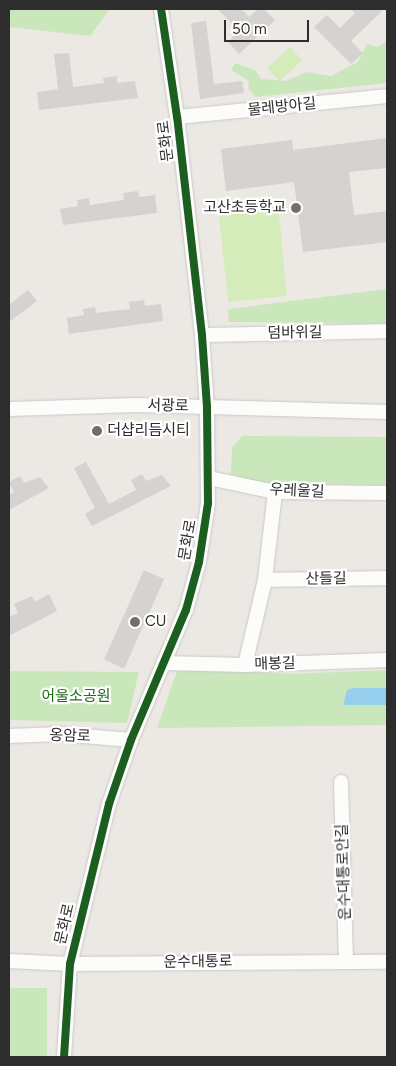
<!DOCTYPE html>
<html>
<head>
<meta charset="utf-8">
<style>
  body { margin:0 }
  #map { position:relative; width:396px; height:1066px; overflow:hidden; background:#ece9e4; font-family:Figtree,"Noto Sans KR",sans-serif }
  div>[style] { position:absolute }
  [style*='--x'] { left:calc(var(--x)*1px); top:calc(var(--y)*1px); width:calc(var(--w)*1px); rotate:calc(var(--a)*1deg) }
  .green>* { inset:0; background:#cae7bc; transform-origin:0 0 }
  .pitch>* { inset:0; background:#d4ebba; transform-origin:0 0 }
  .water>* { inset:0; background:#96cfee }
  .building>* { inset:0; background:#d5d2cf; transform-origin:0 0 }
  .roads { filter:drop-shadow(0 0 1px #c9c8c8) drop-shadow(0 0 1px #c9c8c8) }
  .minor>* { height:14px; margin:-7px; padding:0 7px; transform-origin:7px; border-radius:7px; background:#fcfcfb }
  .cycleway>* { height:8px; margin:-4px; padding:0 4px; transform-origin:4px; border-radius:4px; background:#1b5e20 }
  .dots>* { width:14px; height:14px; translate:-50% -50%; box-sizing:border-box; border:2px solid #fff; border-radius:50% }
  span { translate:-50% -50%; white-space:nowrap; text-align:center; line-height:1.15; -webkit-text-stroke:4.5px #fff; paint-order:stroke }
  .street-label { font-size:15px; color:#2d2d2d }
  .poi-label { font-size:15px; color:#2d2d2d }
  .right { translate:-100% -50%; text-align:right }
  .left { translate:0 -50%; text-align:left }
  .park-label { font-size:15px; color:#236e19 }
  .frame { position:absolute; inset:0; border:10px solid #2d2d2d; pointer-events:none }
  .scale { position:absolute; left:224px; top:20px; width:85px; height:22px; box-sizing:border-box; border:2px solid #2d2d2d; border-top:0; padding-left:6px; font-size:15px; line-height:18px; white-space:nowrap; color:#2d2d2d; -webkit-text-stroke:4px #fff; paint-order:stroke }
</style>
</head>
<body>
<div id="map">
  <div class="green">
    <div style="clip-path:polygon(9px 9px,110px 9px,90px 36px,9px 27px)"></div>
    <div style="clip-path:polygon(387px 41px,387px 83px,256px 97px,248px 88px,249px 81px,231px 70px,235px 63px,255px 70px,261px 79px,286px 81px,307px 72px,331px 76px,358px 62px,367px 44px,378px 47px)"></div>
    <div style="clip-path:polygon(387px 289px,387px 324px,229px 322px,228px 309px)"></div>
    <div style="clip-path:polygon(242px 436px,387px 437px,387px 485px,258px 483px,231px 474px,232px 448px)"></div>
    <div style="clip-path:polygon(178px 668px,289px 674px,387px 670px,387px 725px,157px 728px)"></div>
    <div style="clip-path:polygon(9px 671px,11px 671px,139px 672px,127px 723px,9px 720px)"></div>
    <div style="left:9px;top:988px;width:38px;height:69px"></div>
  </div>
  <div class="pitch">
    <div style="left:290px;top:47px;width:18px;height:31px;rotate:47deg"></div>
    <div style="clip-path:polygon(278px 204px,287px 296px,228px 302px,219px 215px,228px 214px,228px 209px)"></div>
  </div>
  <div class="water">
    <div style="clip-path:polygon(353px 688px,387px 688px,387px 705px,343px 705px,347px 690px)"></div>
  </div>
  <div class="building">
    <div style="clip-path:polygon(218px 9px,241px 9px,249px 17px,258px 9px,264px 9px,275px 20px,239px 54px,228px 42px,239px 31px)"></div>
    <div style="clip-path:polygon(350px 9px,384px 9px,351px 41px,363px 53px,351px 64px,314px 27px,327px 15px,340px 28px,355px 13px)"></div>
    <div style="clip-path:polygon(206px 21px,214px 84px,242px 81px,244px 93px,200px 99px,191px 23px)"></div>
    <div style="clip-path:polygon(69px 53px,73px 87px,104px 83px,103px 78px,117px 76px,117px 83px,135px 81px,138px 98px,39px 110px,37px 92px,58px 89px,54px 54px)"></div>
    <div style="clip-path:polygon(387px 138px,387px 168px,349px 172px,354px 215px,387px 211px,387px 242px,303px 252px,294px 182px,226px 191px,221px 149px,292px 140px,293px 150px)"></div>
    <div style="clip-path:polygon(138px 191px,139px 197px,155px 195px,157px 213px,63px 225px,60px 209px,78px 206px,77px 200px,89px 198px,90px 205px,124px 200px,123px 193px)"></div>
    <div style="clip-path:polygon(28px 290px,37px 301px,9px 322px,9px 305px)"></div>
    <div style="clip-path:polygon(144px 300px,145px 306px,161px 304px,163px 321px,69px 334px,67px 318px,84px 315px,83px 309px,95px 307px,96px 313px,130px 309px,129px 302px)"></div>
    <div style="clip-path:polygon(86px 462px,109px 504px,136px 490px,131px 480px,142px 474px,146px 481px,162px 475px,171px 486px,92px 526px,85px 514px,95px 508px,74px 468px)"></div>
    <div style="clip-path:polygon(20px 476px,24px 483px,40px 477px,49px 488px,9px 510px,9px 495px,14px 492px,9px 482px)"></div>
    <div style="left:144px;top:570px;width:22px;height:98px;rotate:24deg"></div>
    <div style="clip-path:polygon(49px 594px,57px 611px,9px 636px,9px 617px,18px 613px,14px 604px,32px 596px,35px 602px)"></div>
  </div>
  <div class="roads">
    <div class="minor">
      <div style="--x:177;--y:117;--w:211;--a:-5.7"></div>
      <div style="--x:202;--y:335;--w:185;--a:-1.2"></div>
      <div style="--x:9;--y:409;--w:127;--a:-1.8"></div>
      <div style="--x:136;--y:405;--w:251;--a:1.6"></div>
      <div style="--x:209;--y:478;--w:67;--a:12"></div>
      <div style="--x:275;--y:492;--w:112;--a:0.5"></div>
      <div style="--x:265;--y:580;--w:122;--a:-0.9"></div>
      <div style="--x:163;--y:663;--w:82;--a:1.4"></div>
      <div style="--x:245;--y:665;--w:142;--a:-2"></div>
      <div style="--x:245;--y:665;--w:87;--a:-76.8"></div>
      <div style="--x:265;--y:580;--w:89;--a:-83.5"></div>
      <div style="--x:9;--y:736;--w:52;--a:-2.2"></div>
      <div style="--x:61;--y:734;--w:70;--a:4.9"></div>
      <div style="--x:341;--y:782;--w:180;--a:88.4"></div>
      <div style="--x:9;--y:961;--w:61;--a:2.8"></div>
      <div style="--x:70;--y:964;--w:317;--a:-0.4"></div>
      <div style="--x:64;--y:1057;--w:93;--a:-86.3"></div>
      <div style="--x:70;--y:964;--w:165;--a:-76.3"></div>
      <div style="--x:109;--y:804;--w:68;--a:-71"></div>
      <div style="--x:131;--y:740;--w:141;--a:-67.1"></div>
      <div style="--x:186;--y:610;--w:50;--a:-74.8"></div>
      <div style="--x:199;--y:562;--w:60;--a:-81.3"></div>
      <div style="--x:208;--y:503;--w:96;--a:-90.6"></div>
      <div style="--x:207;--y:407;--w:72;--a:-94"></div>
      <div style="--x:202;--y:335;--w:219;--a:-96.5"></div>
      <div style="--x:177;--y:117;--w:109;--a:-98.4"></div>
    </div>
  </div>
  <div class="cycleway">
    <div style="--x:64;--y:1057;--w:93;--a:-86.3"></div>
    <div style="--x:70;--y:964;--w:165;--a:-76.3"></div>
    <div style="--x:109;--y:804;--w:68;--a:-71"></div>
    <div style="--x:131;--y:740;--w:141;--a:-67.1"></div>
    <div style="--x:186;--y:610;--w:50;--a:-74.8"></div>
    <div style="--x:199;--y:562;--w:60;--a:-81.3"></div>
    <div style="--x:208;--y:503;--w:96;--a:-90.6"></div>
    <div style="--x:207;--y:407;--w:72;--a:-94"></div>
    <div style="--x:202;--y:335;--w:219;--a:-96.5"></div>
    <div style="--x:177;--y:117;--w:109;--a:-98.4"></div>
  </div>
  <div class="dots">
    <div style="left:296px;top:208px;background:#706f6d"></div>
    <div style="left:97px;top:431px;background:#706f6d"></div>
    <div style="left:135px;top:622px;background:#706f6d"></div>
  </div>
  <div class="street-label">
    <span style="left:282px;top:107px;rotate:-6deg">물레방아길</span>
    <span style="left:166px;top:141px;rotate:-97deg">문화로</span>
    <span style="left:295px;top:333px;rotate:-1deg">덤바위길</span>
    <span style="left:168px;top:406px;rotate:1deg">서광로</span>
    <span style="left:297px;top:491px;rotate:3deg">우레울길</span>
    <span style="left:188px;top:540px;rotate:-80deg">문화로</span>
    <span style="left:326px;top:579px;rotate:-1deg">산들길</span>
    <span style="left:275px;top:664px;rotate:-2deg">매봉길</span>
    <span style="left:70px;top:736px;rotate:2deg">옹암로</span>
    <span style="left:344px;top:872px;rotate:-92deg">운수대통로안길</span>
    <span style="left:65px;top:924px;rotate:-77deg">문화로</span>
    <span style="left:198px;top:962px;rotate:-1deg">운수대통로</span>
  </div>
  <div class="poi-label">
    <span class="right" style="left:286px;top:208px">고산초등학교</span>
    <span class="left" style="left:107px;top:431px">더샵리듬시티</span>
    <span class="left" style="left:145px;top:622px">CU</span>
  </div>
  <div class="park-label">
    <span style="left:76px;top:697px">어울소공원</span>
  </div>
  <div class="frame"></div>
  <div class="scale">50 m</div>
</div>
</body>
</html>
